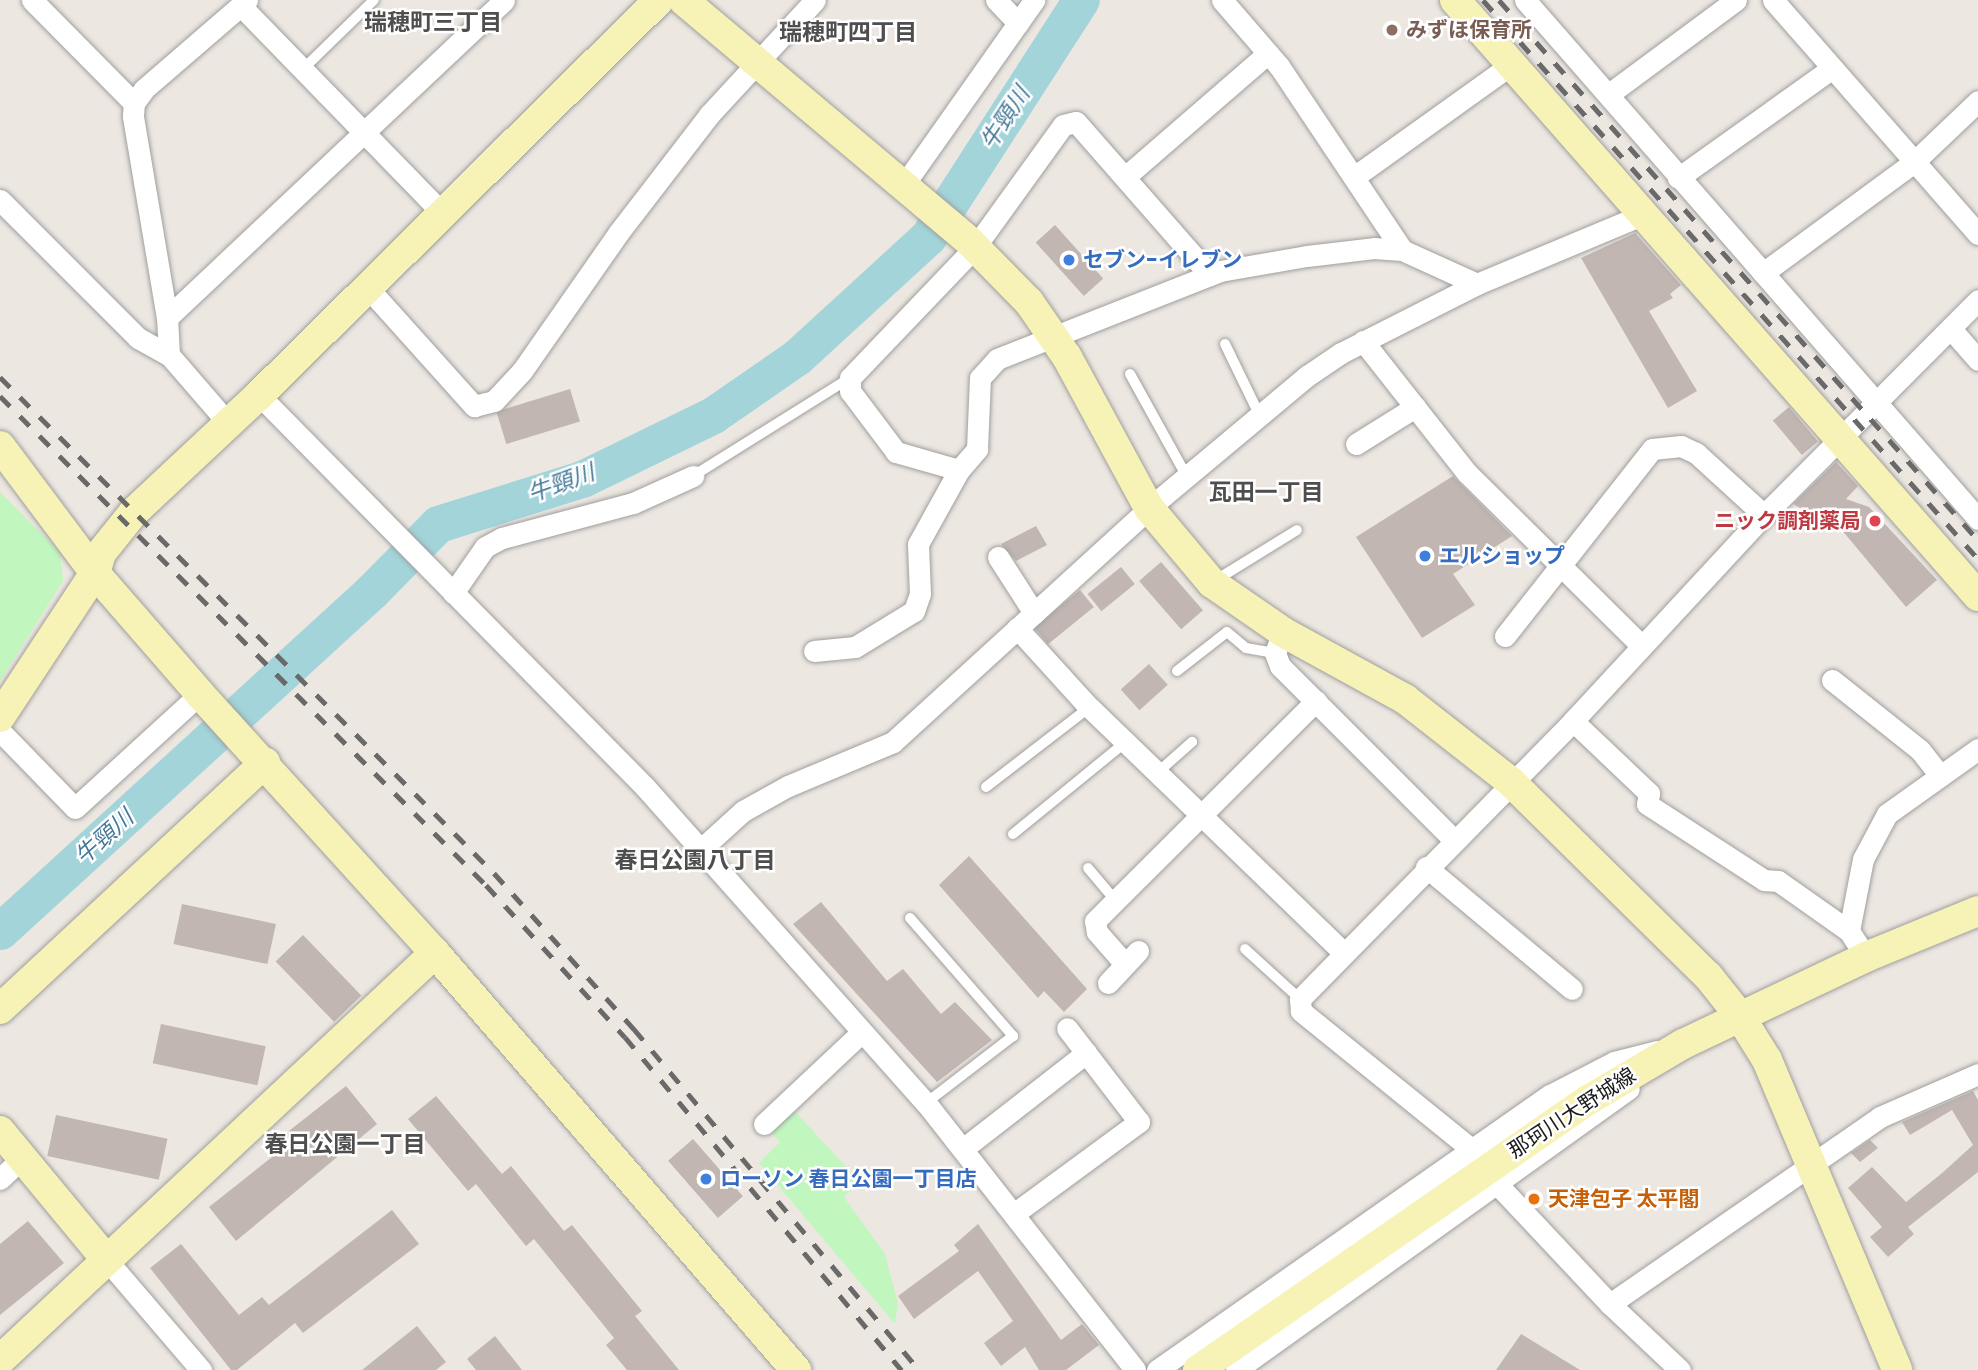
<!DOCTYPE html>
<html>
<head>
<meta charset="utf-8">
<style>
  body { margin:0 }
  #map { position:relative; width:1978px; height:1370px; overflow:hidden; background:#ede7e1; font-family:Poppins,"Noto Sans JP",sans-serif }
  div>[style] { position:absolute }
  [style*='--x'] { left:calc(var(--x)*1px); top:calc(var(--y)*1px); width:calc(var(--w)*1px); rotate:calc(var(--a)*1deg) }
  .park>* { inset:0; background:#c1f7be }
  .river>* { height:37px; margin:-18.5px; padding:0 18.5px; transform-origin:18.5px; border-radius:18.5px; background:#a2d4da }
  .building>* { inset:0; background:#c1b6b1; transform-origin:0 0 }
  .roads { filter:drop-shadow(0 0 2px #9f9f9f) drop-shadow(0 0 2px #9f9f9f) }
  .lane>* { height:10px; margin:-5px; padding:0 5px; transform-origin:5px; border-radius:5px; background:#fff }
  .street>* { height:21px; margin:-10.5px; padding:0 10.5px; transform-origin:10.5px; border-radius:10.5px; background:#fff }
  .secondary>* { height:30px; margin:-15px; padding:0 15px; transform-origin:15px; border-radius:15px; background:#f7f2b5 }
  .rail>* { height:5px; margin-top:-2.5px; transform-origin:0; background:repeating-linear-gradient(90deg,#696969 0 14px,transparent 0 28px) }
  .dots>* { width:19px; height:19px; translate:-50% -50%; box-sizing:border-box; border:4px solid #fff; border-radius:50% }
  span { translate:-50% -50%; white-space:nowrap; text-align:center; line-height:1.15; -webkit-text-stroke:5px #fff; paint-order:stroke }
  .education-label { font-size:21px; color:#785e54; font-weight:700 }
  .left { translate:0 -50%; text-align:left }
  .shop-label { font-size:21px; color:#366cbe; font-weight:700 }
  .health-label { font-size:21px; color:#be3a42; font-weight:700 }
  .right { translate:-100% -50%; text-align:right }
  .street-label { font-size:21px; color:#1b1b1b }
  .food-label { font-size:21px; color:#c56008; font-weight:700 }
  .neighbourhood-label { font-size:23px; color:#4e4e4e; font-weight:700 }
  .water-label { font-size:23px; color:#467998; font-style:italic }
</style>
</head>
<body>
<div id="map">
  <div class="park">
    <div style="clip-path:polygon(0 492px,60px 552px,63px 581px,0 681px)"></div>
    <div style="clip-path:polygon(792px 1108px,860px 1182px,844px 1197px,885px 1254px,898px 1303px,895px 1324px,759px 1163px,780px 1142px,767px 1128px)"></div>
  </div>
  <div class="river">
    <div style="--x:0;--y:931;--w:503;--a:-42.42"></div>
    <div style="--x:371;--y:592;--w:95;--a:-45.4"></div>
    <div style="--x:438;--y:524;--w:151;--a:-17.4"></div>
    <div style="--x:582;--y:479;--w:146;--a:-26"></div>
    <div style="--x:713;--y:415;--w:102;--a:-34.6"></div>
    <div style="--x:797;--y:357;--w:178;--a:-42.5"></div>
    <div style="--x:928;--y:237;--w:282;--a:-57.2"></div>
  </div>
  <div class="building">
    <div style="left:1055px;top:225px;width:72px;height:26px;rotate:48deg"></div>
    <div style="clip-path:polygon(1635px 233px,1681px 285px,1670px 294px,1673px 298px,1649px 311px,1697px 391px,1668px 408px,1581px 258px)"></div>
    <div style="left:570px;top:389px;width:34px;height:77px;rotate:73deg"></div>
    <div style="left:1789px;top:407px;width:45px;height:21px;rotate:50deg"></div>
    <div style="clip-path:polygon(1836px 462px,1858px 486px,1846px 499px,1869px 507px,1937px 580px,1906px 607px,1831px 517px,1827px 523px,1793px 504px)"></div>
    <div style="clip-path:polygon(1453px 476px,1512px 536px,1453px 574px,1475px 605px,1422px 638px,1356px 537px)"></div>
    <div style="clip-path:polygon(1036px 526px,1047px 545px,1016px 561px,1001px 544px)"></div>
    <div style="left:1161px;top:562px;width:64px;height:29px;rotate:49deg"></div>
    <div style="left:1121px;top:567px;width:22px;height:43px;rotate:51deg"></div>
    <div style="left:1080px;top:590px;width:22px;height:59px;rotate:51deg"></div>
    <div style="left:1149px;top:664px;width:28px;height:38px;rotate:48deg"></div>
    <div style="clip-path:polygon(969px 856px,1087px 989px,1064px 1012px,1044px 991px,1038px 998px,939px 885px)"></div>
    <div style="clip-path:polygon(821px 902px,887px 981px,903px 969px,941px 1014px,955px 1002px,992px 1040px,937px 1082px,793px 924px)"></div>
    <div style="left:182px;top:904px;width:96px;height:41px;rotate:12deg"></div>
    <div style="left:303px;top:935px;width:84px;height:38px;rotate:46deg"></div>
    <div style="left:161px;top:1024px;width:107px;height:40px;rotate:12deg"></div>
    <div style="clip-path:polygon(346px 1086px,377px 1124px,236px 1241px,209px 1207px,272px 1157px,266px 1149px)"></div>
    <div style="clip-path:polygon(1973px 1091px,1978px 1100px,1978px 1172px,1908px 1227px,1914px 1234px,1888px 1257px,1870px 1237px,1882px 1227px,1848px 1188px,1872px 1167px,1906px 1202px,1941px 1174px,1973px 1145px,1952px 1110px,1910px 1135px,1902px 1122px)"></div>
    <div style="clip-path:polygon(436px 1096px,502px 1174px,511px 1166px,564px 1231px,572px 1225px,642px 1311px,635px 1316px,679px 1370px,627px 1370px,606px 1345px,614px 1338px,534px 1239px,526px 1246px,476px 1184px,468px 1191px,408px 1119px)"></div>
    <div style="left:56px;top:1115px;width:114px;height:42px;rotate:12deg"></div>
    <div style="left:693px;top:1139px;width:76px;height:33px;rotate:49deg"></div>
    <div style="clip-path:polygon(1870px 1140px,1878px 1148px,1860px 1162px,1851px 1153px)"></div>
    <div style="clip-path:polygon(392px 1210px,419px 1244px,303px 1333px,295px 1323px,237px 1370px,231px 1370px,150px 1268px,181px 1244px,239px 1315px,262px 1297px,269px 1305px)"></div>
    <div style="clip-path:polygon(28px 1221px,64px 1263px,0 1315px,0 1244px)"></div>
    <div style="clip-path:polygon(978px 1224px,1061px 1340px,1082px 1324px,1099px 1345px,1066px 1370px,1039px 1370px,1025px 1347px,1001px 1366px,984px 1343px,1013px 1321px,978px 1271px,914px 1319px,898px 1296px,959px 1251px,954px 1245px)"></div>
    <div style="clip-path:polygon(417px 1326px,446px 1362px,436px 1370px,362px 1370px)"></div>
    <div style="clip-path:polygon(1521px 1334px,1580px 1370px,1496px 1370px)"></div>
    <div style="clip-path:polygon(495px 1336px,522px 1370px,476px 1370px,467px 1359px)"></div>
  </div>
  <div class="roads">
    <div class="lane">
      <div style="--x:302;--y:70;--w:100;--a:-44.2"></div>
      <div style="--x:1225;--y:344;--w:80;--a:64.1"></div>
      <div style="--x:1130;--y:374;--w:118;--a:61"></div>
      <div style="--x:693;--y:476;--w:185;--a:-32"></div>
      <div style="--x:1216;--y:580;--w:95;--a:-31.7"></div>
      <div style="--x:1177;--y:671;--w:63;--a:-38"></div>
      <div style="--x:1227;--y:632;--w:25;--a:40"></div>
      <div style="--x:1246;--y:648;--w:29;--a:10"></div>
      <div style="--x:1157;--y:773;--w:47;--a:-41.5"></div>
      <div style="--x:986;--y:787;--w:131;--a:-37.6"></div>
      <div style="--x:1013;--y:834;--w:146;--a:-39.2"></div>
      <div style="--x:1088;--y:868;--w:42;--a:49.8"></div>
      <div style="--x:910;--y:918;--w:157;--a:48.9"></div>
      <div style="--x:1013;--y:1036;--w:110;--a:142.4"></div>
      <div style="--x:1245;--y:949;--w:74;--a:42.3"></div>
    </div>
    <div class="street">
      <div style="--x:32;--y:0;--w:145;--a:45.3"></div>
      <div style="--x:996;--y:0;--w:32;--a:46"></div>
      <div style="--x:1222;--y:0;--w:87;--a:49.2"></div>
      <div style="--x:1279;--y:66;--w:221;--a:56.2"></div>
      <div style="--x:1525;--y:0;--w:689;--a:48.88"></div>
      <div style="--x:1773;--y:0;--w:311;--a:48.8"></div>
      <div style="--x:241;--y:6;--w:290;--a:45.8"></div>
      <div style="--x:1609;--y:94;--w:158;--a:-36.5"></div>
      <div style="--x:1125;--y:177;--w:189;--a:-40.9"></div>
      <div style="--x:1354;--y:177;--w:194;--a:-35.6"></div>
      <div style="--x:1678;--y:178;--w:188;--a:-35.5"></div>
      <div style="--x:903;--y:186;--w:228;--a:-54.8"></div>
      <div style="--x:0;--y:200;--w:195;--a:45"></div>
      <div style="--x:138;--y:338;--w:35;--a:29"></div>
      <div style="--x:1763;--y:273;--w:187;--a:-36.3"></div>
      <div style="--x:1914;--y:162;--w:88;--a:-43.6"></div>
      <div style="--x:368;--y:288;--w:159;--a:48.1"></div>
      <div style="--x:474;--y:406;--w:21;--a:-14"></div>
      <div style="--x:494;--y:401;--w:41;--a:-47"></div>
      <div style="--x:522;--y:371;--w:169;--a:-55.1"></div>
      <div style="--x:619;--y:232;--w:148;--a:-52.4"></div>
      <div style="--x:709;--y:115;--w:156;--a:-47.3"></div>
      <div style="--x:167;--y:318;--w:463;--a:-43.3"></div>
      <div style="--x:1951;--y:329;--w:41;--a:48.9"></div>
      <div style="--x:1363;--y:341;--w:168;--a:51.8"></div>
      <div style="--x:1467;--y:473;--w:246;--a:44.7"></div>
      <div style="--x:259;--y:395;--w:550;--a:45.44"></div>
      <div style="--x:645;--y:787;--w:423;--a:48.4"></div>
      <div style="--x:926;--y:1103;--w:339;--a:51.9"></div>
      <div style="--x:228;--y:423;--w:90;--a:-130.9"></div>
      <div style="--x:169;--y:355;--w:37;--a:-93"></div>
      <div style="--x:167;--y:318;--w:205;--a:-99.6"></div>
      <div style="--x:133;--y:116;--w:13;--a:-86"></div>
      <div style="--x:134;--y:103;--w:17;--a:-54"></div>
      <div style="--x:144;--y:89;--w:136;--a:-40.8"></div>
      <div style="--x:1356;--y:444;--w:70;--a:-32.1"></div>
      <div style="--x:959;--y:470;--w:66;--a:-164.1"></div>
      <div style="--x:896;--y:452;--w:76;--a:-127"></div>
      <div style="--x:850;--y:391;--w:13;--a:-90"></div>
      <div style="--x:850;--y:378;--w:181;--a:-46.3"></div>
      <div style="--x:975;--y:247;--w:150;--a:-54.2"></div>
      <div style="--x:1063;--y:125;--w:13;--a:-13"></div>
      <div style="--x:1076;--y:122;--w:203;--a:48.8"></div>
      <div style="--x:998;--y:557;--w:67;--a:57.3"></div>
      <div style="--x:453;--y:593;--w:56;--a:-55.2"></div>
      <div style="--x:485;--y:547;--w:19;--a:-28"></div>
      <div style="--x:502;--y:538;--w:136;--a:-15"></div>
      <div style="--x:633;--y:503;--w:66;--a:-24.2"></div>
      <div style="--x:1017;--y:628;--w:101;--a:47.8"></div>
      <div style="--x:1085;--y:703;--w:359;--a:44"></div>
      <div style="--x:1283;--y:632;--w:22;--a:111"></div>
      <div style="--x:1275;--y:653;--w:14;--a:69"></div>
      <div style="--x:1280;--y:666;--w:245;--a:45"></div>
      <div style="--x:1505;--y:636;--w:238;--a:-51.8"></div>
      <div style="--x:1652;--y:449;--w:29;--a:-6"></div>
      <div style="--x:1681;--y:446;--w:17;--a:25"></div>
      <div style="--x:1696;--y:453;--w:92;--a:42.4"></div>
      <div style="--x:814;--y:651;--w:41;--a:-5.6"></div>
      <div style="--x:855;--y:647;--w:69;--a:-31.4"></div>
      <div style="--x:914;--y:611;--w:18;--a:-71"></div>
      <div style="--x:920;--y:594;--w:50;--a:-92.3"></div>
      <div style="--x:918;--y:544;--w:85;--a:-61"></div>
      <div style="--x:959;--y:470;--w:28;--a:-49"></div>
      <div style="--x:977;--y:449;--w:71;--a:-87.6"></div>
      <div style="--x:980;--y:378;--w:25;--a:-48"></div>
      <div style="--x:997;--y:359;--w:240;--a:-21.5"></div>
      <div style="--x:1220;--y:271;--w:88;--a:-9.8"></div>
      <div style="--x:1307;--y:256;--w:67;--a:-6.8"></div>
      <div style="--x:1374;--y:248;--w:28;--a:4"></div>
      <div style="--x:1402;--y:250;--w:82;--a:24.4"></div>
      <div style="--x:1832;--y:680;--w:112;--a:38.5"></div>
      <div style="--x:1920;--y:750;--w:33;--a:52"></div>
      <div style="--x:1573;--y:721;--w:105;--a:43.5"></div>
      <div style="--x:1649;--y:793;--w:11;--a:100"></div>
      <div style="--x:1647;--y:804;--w:140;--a:33"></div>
      <div style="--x:1764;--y:880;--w:14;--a:4"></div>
      <div style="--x:1778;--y:881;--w:87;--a:35.2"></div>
      <div style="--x:1849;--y:931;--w:31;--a:57"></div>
      <div style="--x:0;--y:731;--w:107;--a:45.8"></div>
      <div style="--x:75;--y:808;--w:169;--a:-42.4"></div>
      <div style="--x:700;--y:850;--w:58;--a:-42.2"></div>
      <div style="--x:743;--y:811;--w:51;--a:-29.1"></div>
      <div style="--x:788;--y:786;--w:114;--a:-22.7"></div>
      <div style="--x:893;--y:742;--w:347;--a:-42.4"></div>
      <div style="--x:1149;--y:508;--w:206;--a:-39.9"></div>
      <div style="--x:1307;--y:376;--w:41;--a:-34.1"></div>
      <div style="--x:1341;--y:353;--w:153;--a:-26.9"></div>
      <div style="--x:1477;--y:284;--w:179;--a:-22.7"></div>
      <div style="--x:1426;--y:867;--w:190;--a:39.9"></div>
      <div style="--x:1849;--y:931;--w:73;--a:-79"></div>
      <div style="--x:1863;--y:859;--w:51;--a:-61.9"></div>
      <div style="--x:1887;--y:814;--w:112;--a:-35.5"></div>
      <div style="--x:1125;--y:964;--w:43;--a:-131.2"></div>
      <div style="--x:1097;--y:932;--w:11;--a:-100"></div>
      <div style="--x:1095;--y:921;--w:312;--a:-44.9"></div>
      <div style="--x:1108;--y:983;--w:44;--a:-46.8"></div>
      <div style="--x:764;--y:1124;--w:133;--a:-43.2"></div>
      <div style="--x:964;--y:1148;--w:155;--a:-37.9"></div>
      <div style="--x:1470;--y:1148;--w:218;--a:-141"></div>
      <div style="--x:1301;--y:1011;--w:12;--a:-95"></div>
      <div style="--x:1300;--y:999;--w:390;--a:-45.5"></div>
      <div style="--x:1573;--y:721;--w:281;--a:-47.2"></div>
      <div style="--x:1764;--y:515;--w:303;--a:-45.1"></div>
      <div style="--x:0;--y:1179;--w:30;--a:-44"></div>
      <div style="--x:1499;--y:1186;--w:162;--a:46.8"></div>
      <div style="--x:1610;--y:1304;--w:96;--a:43.3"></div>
      <div style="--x:1015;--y:1213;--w:154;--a:-36.3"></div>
      <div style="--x:1139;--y:1122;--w:118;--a:-127.5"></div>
      <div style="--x:105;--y:1258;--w:148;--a:49.4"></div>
      <div style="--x:1610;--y:1304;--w:328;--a:-34.7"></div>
      <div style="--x:1880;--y:1117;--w:107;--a:-23.7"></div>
      <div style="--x:1157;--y:1370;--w:480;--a:-35"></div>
      <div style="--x:1550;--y:1095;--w:72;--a:-27.3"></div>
      <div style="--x:1614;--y:1062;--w:44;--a:-14.3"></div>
      <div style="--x:1236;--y:1370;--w:483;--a:-35.6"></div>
    </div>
    <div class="secondary">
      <div style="--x:683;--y:0;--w:375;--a:40.1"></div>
      <div style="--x:970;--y:242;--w:84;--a:45.5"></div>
      <div style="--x:1029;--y:302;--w:67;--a:55.4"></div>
      <div style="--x:1067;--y:357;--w:172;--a:61.5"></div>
      <div style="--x:1149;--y:508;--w:98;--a:50"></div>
      <div style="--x:1212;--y:583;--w:86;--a:34.6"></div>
      <div style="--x:1283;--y:632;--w:139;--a:28.8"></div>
      <div style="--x:1405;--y:699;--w:135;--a:38.1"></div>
      <div style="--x:1511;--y:782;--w:276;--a:44.6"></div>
      <div style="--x:1708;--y:976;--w:50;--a:51.5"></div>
      <div style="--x:1739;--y:1015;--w:53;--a:58.1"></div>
      <div style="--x:1767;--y:1060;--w:336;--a:67.2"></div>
      <div style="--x:1455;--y:0;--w:793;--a:48.73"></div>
      <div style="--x:0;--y:446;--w:159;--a:53.2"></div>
      <div style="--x:95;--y:573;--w:160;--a:49"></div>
      <div style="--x:200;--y:694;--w:350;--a:47.8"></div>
      <div style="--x:435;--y:953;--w:552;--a:49.12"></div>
      <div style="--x:0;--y:717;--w:173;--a:-56.6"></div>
      <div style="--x:95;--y:573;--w:21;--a:-73"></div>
      <div style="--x:101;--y:553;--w:53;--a:-51.2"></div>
      <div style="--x:134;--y:512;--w:171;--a:-43.1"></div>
      <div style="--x:259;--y:395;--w:562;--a:-44.64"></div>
      <div style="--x:0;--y:1009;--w:362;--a:-42.9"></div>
      <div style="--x:0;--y:1131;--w:165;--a:50.4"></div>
      <div style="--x:0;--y:1360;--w:596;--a:-43.1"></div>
      <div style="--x:1198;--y:1370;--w:477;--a:-34.7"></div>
      <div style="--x:1590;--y:1099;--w:108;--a:-30.6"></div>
      <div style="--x:1683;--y:1044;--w:203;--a:-25.4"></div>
      <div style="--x:1866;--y:957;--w:121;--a:-22.3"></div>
    </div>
  </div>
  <div class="rail">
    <div style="--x:1483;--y:0;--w:747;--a:48.47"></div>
    <div style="--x:1499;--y:0;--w:722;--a:48.43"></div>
    <div style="--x:0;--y:377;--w:700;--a:45.12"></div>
    <div style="--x:494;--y:873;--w:210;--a:48.1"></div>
    <div style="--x:634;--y:1029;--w:444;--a:50.1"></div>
    <div style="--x:0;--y:396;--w:689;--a:45.18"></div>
    <div style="--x:486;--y:885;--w:206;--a:47.6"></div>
    <div style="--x:625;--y:1037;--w:433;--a:50.3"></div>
  </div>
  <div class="dots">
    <div style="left:1392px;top:30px;background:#8d6e63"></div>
    <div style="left:1069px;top:260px;background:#3f7fe0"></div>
    <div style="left:1875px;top:521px;background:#e0444e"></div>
    <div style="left:1425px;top:556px;background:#3f7fe0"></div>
    <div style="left:706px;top:1179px;background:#3f7fe0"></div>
    <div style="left:1534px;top:1199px;background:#e8710a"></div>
  </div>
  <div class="education-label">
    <span class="left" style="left:1406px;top:30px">みずほ保育所</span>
  </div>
  <div class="shop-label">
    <span class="left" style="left:1083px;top:260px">セブン-イレブン</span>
    <span class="left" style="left:1439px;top:556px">エルショップ</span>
    <span class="left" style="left:720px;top:1179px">ローソン 春日公園一丁目店</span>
  </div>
  <div class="health-label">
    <span class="right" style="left:1861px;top:521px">ニック調剤薬局</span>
  </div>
  <div class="street-label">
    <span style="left:1572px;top:1113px;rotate:-33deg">那珂川大野城線</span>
  </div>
  <div class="food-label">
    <span class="left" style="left:1548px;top:1199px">天津包子 太平閣</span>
  </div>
  <div class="neighbourhood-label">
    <span style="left:433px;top:22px">瑞穂町三丁目</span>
    <span style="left:848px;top:32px">瑞穂町四丁目</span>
    <span style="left:1266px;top:492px">瓦田一丁目</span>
    <span style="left:695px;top:860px">春日公園八丁目</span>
    <span style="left:345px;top:1144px">春日公園一丁目</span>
  </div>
  <div class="water-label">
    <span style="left:1005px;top:118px;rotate:-57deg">牛頸川</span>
    <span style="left:561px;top:483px;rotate:-20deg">牛頸川</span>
    <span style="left:104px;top:837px;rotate:-42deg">牛頸川</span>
  </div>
</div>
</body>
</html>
